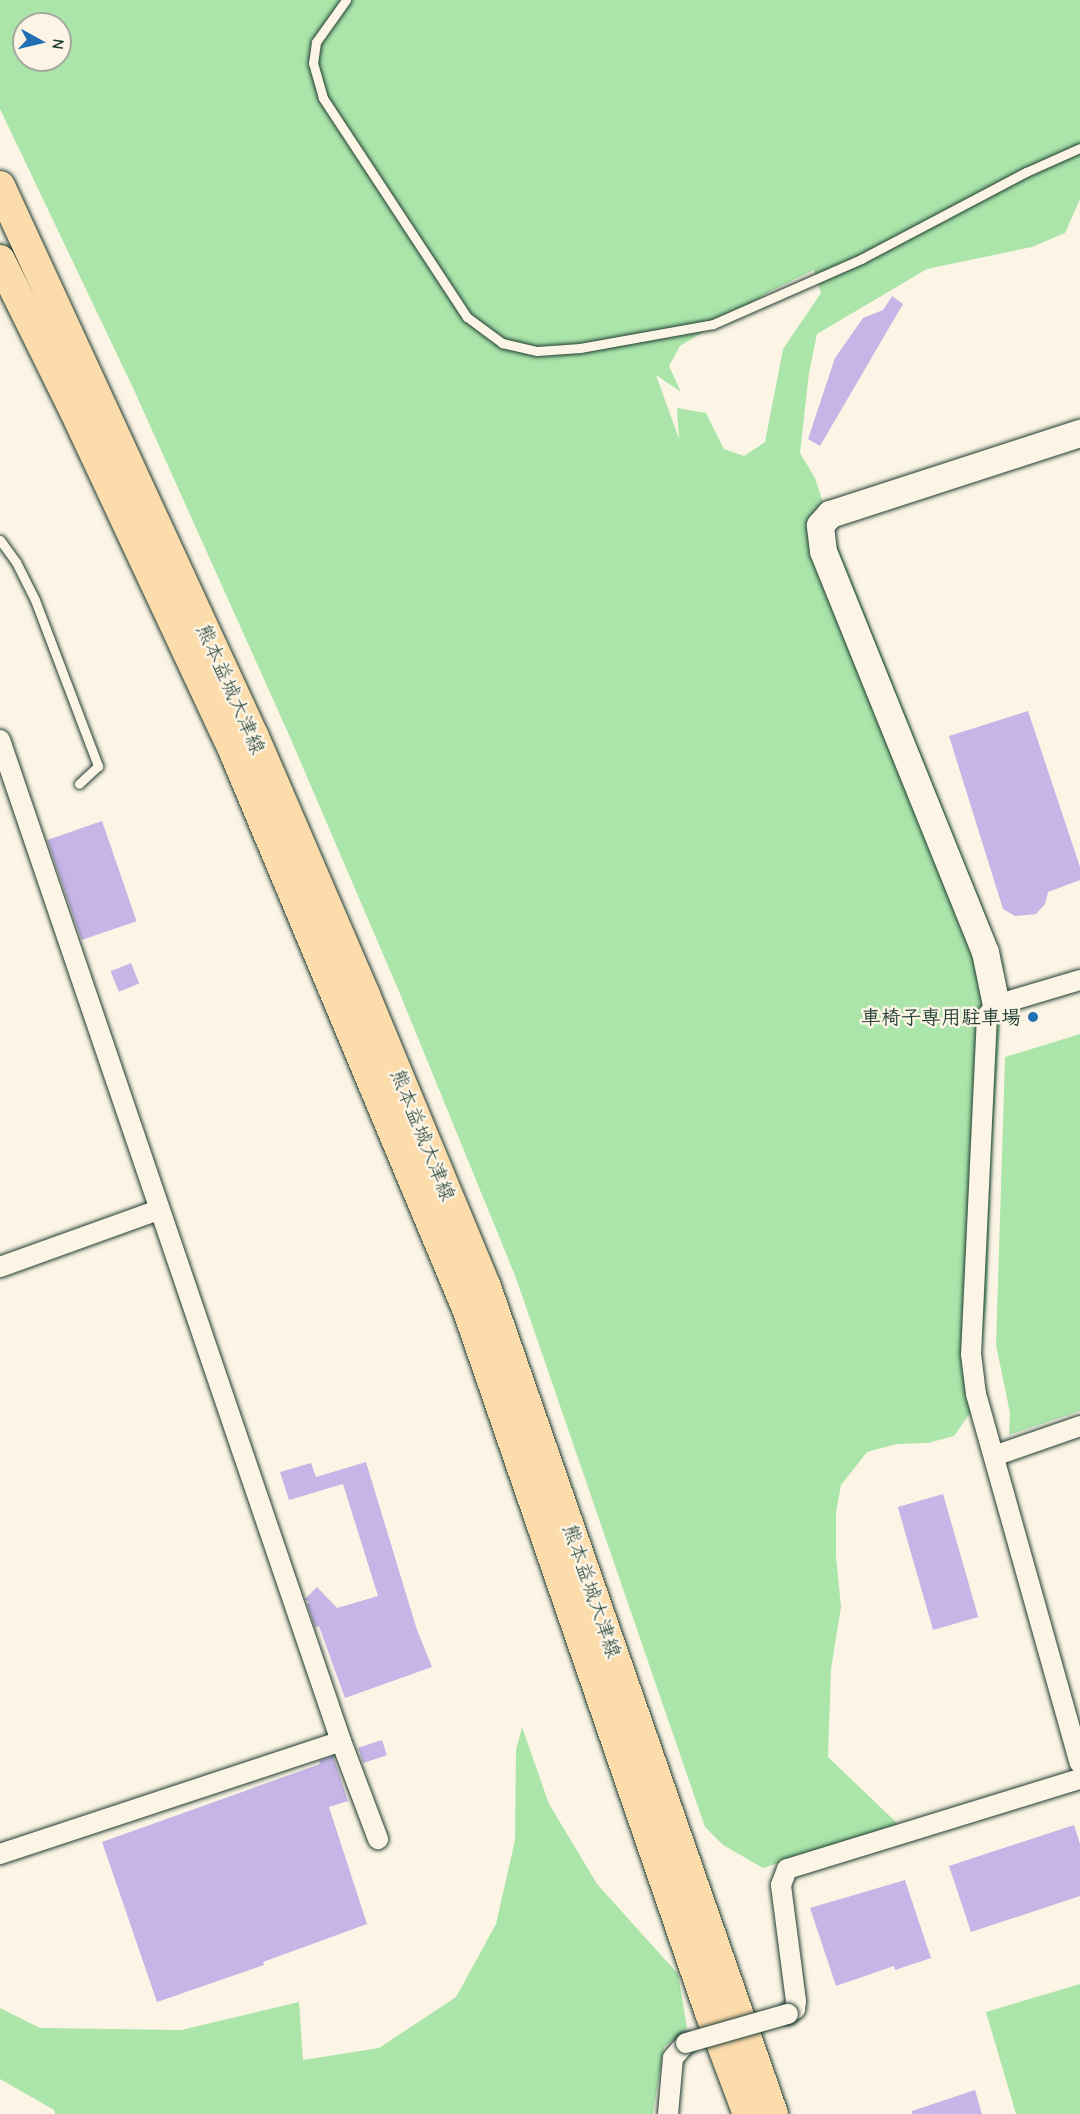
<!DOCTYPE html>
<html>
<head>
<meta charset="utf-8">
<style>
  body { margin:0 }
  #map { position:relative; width:1080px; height:2114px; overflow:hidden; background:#fcf5e5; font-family:"Comic Neue","Klee One",sans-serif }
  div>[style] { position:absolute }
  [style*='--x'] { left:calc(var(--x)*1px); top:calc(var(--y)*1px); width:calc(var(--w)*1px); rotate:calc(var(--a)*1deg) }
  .green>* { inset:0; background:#abe5aa }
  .building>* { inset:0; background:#c6b5e6; transform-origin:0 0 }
  .roads { filter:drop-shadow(0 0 2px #1f3d34) drop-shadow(0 0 2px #1f3d34) }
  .lane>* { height:9px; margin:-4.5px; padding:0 4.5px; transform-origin:4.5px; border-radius:4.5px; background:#fcf5e5 }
  .street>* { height:20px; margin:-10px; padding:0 10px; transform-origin:10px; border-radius:10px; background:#fcf5e5 }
  .secondary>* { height:27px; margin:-13.5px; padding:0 13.5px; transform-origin:13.5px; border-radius:13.5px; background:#fcf5e5 }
  .primary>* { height:30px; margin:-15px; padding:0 15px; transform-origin:15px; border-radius:15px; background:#fddcac }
  .bridges { filter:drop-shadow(0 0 2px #1f3d34) drop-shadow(0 0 2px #1f3d34) }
  .street-bridge>* { height:20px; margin:-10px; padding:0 10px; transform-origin:10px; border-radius:10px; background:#fcf5e5 }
  .dots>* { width:16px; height:16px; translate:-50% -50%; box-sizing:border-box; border:3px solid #fcf5e5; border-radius:50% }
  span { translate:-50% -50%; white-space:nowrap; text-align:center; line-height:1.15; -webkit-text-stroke:5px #fcf5e5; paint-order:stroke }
  .street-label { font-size:20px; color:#1f3d34 }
  .poi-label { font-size:20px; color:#1f3d34; font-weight:700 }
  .right { translate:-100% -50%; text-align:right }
  .north { position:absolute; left:12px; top:12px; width:60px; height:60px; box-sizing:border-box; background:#fcf5e5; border:2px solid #a4ab9e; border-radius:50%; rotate:98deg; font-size:16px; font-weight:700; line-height:24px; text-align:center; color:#1f3d34 }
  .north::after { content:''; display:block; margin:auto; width:21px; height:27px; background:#1f6fb2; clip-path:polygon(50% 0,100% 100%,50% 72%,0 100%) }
</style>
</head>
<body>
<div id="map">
  <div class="green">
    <div style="clip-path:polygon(evenodd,0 0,1080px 0,1080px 199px,1065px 233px,1032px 247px,927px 269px,817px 334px,809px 373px,800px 453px,815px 478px,835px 539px,988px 920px,1004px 966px,991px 1163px,987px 1298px,975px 1406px,954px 1436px,928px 1443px,897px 1444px,867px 1452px,841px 1485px,836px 1512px,836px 1556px,841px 1607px,831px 1669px,828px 1757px,899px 1825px,763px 1868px,723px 1845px,705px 1827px,516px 1278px,398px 989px,289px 735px,134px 390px,0 109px,0 0,24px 24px,60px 24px,60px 60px,24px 60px,24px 24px,0 0,814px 270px,821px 293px,783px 349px,765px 442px,744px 456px,724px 449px,706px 413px,677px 408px,679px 439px,656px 375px,681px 392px,669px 366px,680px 346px,769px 292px,814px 270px)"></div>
    <div style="clip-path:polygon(1080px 1034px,1080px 1411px,1009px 1435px,1010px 1413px,996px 1345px,1005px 1057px)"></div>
    <div style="clip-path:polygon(522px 1727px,549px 1804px,597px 1884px,678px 1974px,687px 2028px,664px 2047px,653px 2114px,55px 2114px,54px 2110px,0 2079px,0 2008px,40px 2028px,181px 2030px,299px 2002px,303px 2060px,379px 2048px,456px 1997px,496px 1924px,515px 1840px,516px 1750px)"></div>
    <div style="clip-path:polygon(1080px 1984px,1080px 2114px,1016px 2114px,986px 2012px)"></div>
  </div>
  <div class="building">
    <div style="clip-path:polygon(892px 296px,903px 304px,820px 446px,808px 439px,835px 358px,863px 318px,883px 310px)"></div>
    <div style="clip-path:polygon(1028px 711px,1080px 867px,1080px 880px,1048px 892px,1045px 904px,1036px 914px,1015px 916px,1003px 909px,949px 736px)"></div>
    <div style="left:102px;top:821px;width:106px;height:58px;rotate:71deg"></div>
    <div style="left:131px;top:963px;width:22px;height:22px;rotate:68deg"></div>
    <div style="clip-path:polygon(366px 1462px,417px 1630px,432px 1667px,345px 1698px,319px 1626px,315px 1627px,307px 1604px,309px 1602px,305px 1599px,317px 1587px,337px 1608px,378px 1596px,343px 1484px,289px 1500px,280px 1472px,311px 1463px,316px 1477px)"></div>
    <div style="left:943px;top:1494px;width:128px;height:47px;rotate:74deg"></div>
    <div style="left:382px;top:1740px;width:16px;height:25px;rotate:72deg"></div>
    <div style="clip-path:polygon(333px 1756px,348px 1801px,329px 1807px,367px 1924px,263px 1962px,264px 1965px,157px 2002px,102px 1842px,320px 1764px,319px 1761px)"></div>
    <div style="clip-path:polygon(1074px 1825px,1080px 1844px,1080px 1896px,971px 1932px,949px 1866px)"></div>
    <div style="clip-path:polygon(905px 1880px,931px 1958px,895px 1970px,894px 1966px,836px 1986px,810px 1908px)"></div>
    <div style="clip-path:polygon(975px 2090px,982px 2114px,912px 2114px,912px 2111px)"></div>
  </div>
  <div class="roads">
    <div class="lane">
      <div style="--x:346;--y:0;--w:52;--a:125.5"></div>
      <div style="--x:316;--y:42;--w:21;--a:98"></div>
      <div style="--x:313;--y:63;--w:36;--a:74"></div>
      <div style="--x:323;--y:98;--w:262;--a:56.7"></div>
      <div style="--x:467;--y:317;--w:44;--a:36.6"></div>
      <div style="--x:502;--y:343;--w:36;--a:13"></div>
      <div style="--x:537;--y:351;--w:43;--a:-4"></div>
      <div style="--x:580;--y:348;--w:135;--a:-10.2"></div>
      <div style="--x:713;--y:324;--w:162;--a:-23.7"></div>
      <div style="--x:861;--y:259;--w:187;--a:-27.8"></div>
      <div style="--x:1026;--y:172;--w:59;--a:-24"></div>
      <div style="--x:0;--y:540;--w:27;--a:54"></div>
      <div style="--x:16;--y:562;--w:42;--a:63.4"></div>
      <div style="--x:35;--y:600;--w:178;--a:69.2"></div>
      <div style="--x:98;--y:766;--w:26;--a:137"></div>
    </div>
    <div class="street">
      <div style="--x:0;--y:740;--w:1057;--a:71.19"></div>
      <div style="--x:341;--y:1741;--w:105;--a:69.3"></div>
      <div style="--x:1080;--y:980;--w:88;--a:163.4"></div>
      <div style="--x:996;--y:1005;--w:14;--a:129"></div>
      <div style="--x:987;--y:1016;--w:338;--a:92.7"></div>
      <div style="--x:971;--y:1354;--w:40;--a:82.9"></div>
      <div style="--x:976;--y:1394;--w:383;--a:74.3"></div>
      <div style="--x:0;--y:1267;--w:168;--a:-19.8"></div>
      <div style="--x:994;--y:1456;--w:91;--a:-19.2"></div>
      <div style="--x:0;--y:1854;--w:359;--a:-18.3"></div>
      <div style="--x:788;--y:2014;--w:9;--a:-36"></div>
      <div style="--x:795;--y:2009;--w:8;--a:-83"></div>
      <div style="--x:796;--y:2001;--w:117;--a:-97.4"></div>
      <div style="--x:781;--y:1885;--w:17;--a:-69"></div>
      <div style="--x:787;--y:1869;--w:307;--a:-17.1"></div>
      <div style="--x:668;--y:2114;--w:56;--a:-84.9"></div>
      <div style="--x:673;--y:2058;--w:20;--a:-49"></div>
    </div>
    <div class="secondary">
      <div style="--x:996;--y:1005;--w:54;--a:-101.7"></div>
      <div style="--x:985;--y:952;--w:432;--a:-112"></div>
      <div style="--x:823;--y:551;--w:26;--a:-97"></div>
      <div style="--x:820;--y:525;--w:15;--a:-48"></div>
      <div style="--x:830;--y:514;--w:263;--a:-18"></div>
    </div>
    <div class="primary">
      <div style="--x:0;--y:186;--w:607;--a:65.25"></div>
      <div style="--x:254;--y:737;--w:281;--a:66.7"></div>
      <div style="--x:365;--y:995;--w:316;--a:67.5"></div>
      <div style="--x:486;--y:1287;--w:875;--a:70.86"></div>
      <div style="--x:0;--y:260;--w:169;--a:63.7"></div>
      <div style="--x:75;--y:412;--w:378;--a:64.9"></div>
      <div style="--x:235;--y:754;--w:604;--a:67.3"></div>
      <div style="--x:468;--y:1311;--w:743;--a:70.98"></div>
      <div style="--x:710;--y:2013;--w:108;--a:69.4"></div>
    </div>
  </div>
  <div class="bridges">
    <div class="street-bridge">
      <div style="--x:686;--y:2043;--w:106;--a:-15.9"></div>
    </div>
  </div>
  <div class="dots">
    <div style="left:1033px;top:1017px;background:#1f6fb2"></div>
  </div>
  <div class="street-label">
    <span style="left:231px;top:689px;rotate:66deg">熊本益城大津線</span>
    <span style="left:423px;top:1135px;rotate:68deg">熊本益城大津線</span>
    <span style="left:592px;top:1591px;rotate:71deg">熊本益城大津線</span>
  </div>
  <div class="poi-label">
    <span class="right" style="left:1021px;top:1017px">車椅子専用駐車場</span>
  </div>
  <div class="north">N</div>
</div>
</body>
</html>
